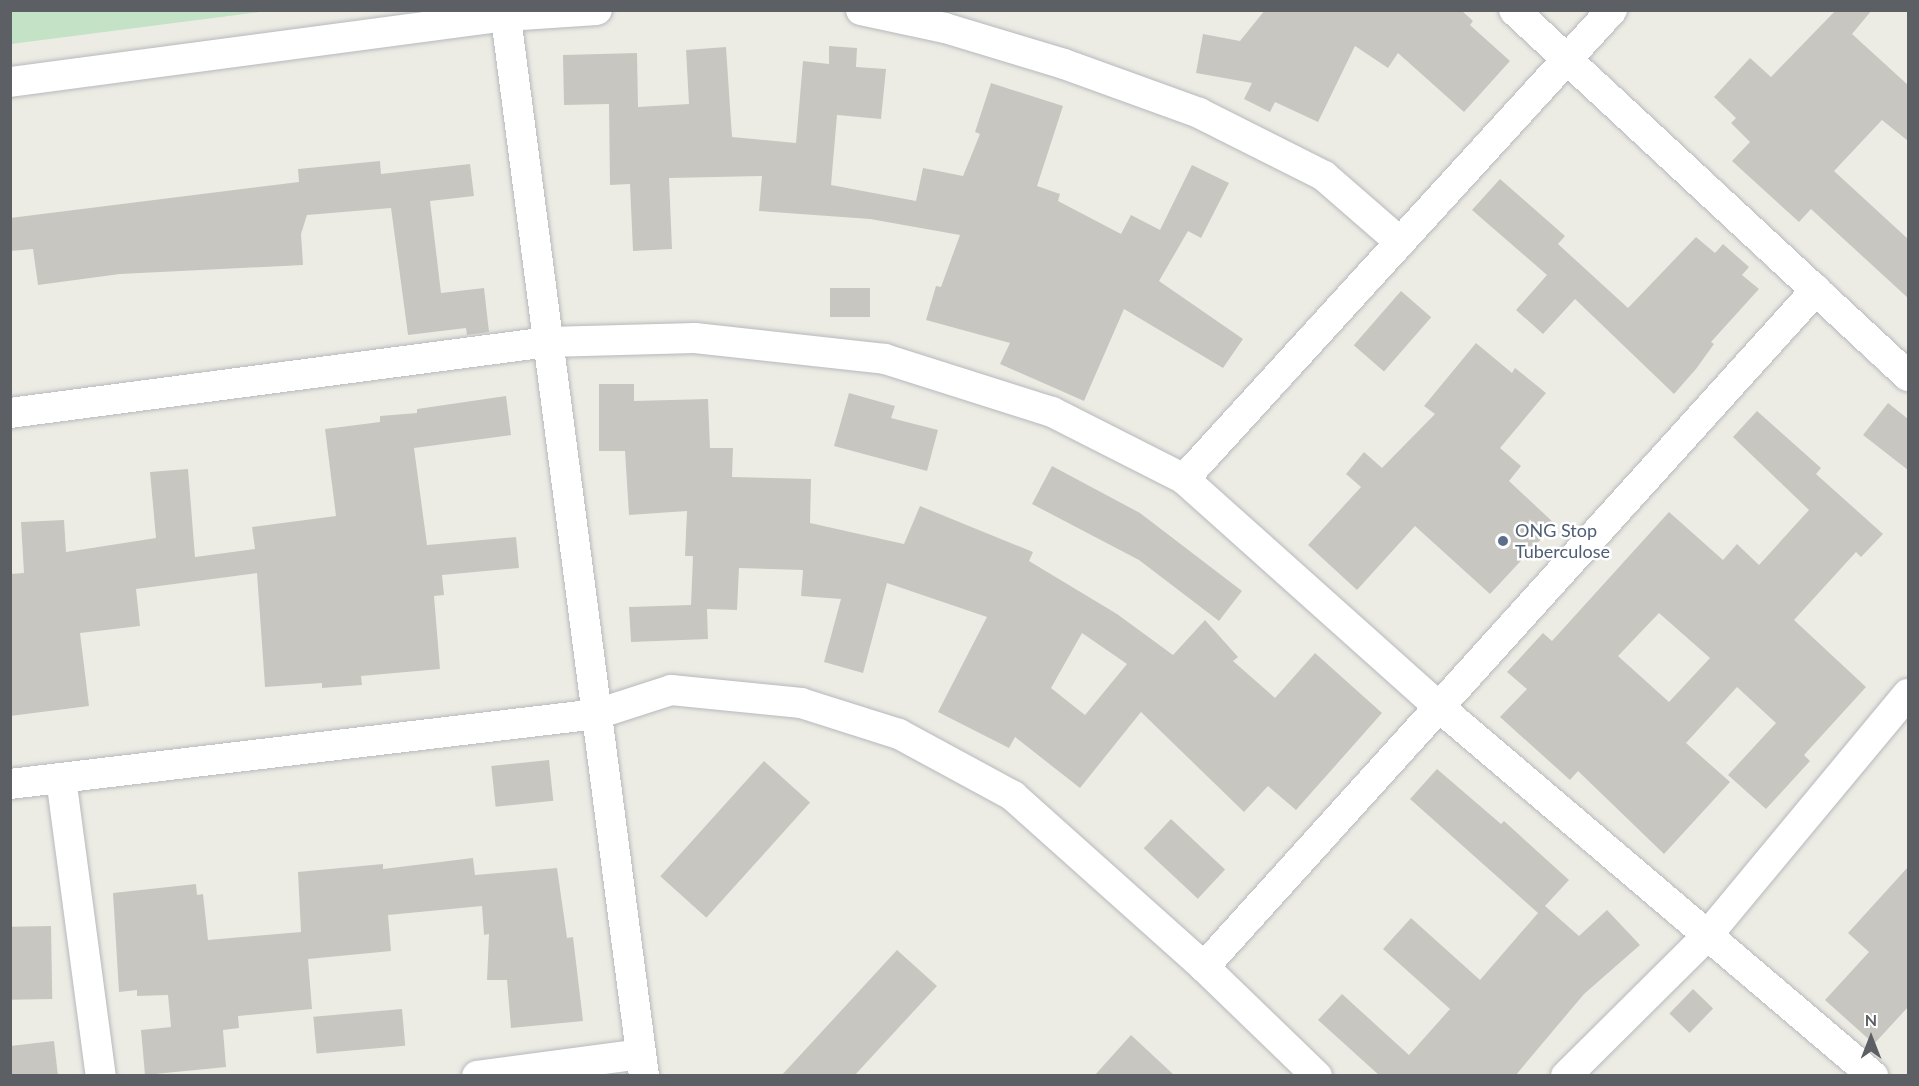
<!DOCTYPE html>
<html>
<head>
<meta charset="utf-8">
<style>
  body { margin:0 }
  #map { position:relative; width:1919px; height:1086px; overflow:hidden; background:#edece4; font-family:Lato,sans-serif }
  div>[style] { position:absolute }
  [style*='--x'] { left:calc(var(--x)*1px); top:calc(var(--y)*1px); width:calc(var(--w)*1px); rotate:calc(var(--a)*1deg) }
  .green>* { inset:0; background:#c3e2c6 }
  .building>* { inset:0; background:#c8c6c1; transform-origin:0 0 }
  .roads { filter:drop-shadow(0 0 2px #b6b9bd) drop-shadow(0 0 2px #b6b9bd) }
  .minor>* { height:30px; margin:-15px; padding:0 15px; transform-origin:15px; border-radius:15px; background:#fff }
  .dots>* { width:16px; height:16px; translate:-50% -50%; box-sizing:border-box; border:3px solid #fff; border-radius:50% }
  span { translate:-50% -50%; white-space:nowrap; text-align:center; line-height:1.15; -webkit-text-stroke:5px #fff; paint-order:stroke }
  .service-label { font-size:18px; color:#4e5e75 }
  .left { translate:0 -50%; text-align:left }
  .frame { position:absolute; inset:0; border:12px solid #5c5f63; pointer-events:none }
  .north { position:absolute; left:1841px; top:1008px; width:60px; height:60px; -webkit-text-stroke:4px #fff; paint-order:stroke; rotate:0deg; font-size:16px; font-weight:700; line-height:24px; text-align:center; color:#5c5f63 }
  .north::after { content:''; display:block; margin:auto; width:21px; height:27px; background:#5c5f63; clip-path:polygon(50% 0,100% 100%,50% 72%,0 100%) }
</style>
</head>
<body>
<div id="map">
  <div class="green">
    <div style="clip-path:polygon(11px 10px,268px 10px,268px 11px,11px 44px)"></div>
  </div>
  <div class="building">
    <div style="clip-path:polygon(1265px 10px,1461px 10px,1473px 21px,1470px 25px,1510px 61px,1464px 112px,1398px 53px,1388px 68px,1355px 46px,1318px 122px,1275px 102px,1270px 112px,1244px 99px,1252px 83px,1196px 73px,1203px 34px,1240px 41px)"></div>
    <div style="clip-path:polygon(1836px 10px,1872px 10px,1852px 34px,1908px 85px,1908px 141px,1882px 120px,1834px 171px,1908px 239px,1908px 298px,1811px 209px,1799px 222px,1732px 161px,1750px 142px,1731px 123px,1736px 118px,1714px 97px,1750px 58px,1771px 77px)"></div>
    <div style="clip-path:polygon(829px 46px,857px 48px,856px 67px,886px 69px,881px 119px,837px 115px,831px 185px,916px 201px,923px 168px,963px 176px,980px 134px,975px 132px,991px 83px,1063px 106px,1037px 186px,1060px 194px,1058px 201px,1121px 234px,1131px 215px,1160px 230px,1192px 165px,1229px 183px,1201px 238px,1188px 231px,1159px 281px,1243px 339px,1223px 368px,1124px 309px,1084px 401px,1000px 364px,1010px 343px,926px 320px,936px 286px,941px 287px,960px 235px,870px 219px,759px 211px,762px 176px,669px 178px,672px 249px,633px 251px,630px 184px,610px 185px,609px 104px,564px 105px,563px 55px,637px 53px,638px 107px,689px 104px,686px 50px,726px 47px,732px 137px,796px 143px,803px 61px,829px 64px)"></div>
    <div style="clip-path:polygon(380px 161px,381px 174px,470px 164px,474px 196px,430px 201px,441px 293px,484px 288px,489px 332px,467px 335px,466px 328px,408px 335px,391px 208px,307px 215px,301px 234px,303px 265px,120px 274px,38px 285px,33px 249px,10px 251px,10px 218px,299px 182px,298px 169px)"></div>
    <div style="clip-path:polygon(1500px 179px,1565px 236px,1558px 244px,1628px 308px,1696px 237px,1715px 253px,1723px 244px,1749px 267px,1742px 275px,1759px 289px,1711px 342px,1714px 344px,1696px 369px,1674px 394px,1575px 299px,1543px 334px,1516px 310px,1547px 275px,1472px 210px)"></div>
    <div style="left:830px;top:288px;width:40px;height:29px"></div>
    <div style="left:1401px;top:291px;width:40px;height:72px;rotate:41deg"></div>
    <div style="clip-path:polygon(1476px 343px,1512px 373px,1515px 368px,1546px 393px,1500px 448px,1521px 466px,1509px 481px,1555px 524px,1490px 594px,1415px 526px,1357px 590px,1308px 545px,1361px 487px,1346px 474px,1364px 452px,1382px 468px,1435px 414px,1424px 406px)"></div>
    <div style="clip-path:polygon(evenodd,599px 384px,634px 384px,634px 401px,708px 399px,710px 448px,733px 448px,732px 477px,811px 479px,810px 523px,904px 544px,920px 506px,1033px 552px,1029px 561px,1117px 614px,1173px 655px,1205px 620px,1238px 657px,1233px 661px,1275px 698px,1315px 653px,1382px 713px,1296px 810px,1268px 786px,1244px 812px,1141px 712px,1080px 788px,1015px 737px,1009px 748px,938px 712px,987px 617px,887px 583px,863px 673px,824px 662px,841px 599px,801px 596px,803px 570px,739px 568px,737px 610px,707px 609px,708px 639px,631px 642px,629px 607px,691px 605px,693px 556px,685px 556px,687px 511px,629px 515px,625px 451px,599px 451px,599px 384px,1082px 633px,1127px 664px,1085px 715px,1051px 688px,1082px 633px)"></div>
    <div style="clip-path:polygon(849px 393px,895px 406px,891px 418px,938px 430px,927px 471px,834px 446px)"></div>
    <div style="clip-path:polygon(506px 396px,511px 435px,414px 448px,427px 545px,516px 537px,519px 568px,442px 575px,444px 595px,434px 596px,440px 669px,361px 676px,362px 685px,322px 688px,322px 683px,265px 687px,257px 573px,136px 589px,140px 626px,80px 633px,89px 706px,10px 716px,10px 574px,24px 573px,21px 522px,64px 520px,66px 552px,156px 538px,150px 472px,188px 469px,195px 557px,255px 549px,252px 527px,336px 516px,325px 429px,380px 422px,380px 416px,417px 413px,417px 409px)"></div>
    <div style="clip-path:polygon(1888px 403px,1908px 419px,1908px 470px,1863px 435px)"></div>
    <div style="clip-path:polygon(evenodd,1757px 411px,1821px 468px,1816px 474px,1883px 534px,1861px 557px,1856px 552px,1794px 620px,1866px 687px,1804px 755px,1810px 761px,1766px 809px,1728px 775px,1776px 723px,1737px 687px,1686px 743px,1730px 782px,1664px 854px,1578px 771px,1570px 780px,1500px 717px,1527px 689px,1507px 672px,1543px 633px,1552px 641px,1669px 512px,1723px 560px,1737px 544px,1759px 565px,1809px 510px,1733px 437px,1757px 411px,1659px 613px,1710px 658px,1669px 702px,1618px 656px,1659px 613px)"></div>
    <div style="clip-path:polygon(1052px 466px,1140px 513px,1242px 591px,1219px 621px,1139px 560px,1032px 504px)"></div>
    <div style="left:549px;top:760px;width:41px;height:58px;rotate:84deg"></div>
    <div style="left:764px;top:761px;width:62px;height:155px;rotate:42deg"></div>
    <div style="clip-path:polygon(1437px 769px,1501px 824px,1504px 821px,1569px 880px,1545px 906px,1579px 936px,1607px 910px,1640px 945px,1584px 994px,1515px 1076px,1380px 1076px,1318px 1020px,1342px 994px,1409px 1055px,1450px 1009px,1383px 949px,1411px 918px,1480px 980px,1538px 913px,1410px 799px)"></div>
    <div style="left:1171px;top:819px;width:74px;height:40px;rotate:43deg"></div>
    <div style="clip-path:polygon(473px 858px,475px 875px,557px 868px,567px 938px,573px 937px,583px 1021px,511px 1028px,507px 980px,487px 980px,489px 934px,484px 935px,482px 906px,388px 915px,391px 951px,308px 959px,312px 1009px,238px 1016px,239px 1028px,223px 1030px,226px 1067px,145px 1075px,141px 1030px,171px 1027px,168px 995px,137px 996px,137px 990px,119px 992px,113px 893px,196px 884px,197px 895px,203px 894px,208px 940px,301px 932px,298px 872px,383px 864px,383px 869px)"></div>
    <div style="clip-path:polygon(1908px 867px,1908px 1007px,1874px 1044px,1825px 1000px,1869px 952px,1848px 933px)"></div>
    <div style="left:51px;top:926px;width:73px;height:41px;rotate:89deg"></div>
    <div style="clip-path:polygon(897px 950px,937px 986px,854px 1076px,781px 1076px)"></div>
    <div style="left:1693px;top:989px;width:28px;height:34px;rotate:44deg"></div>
    <div style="left:402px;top:1009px;width:37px;height:89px;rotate:85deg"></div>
    <div style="clip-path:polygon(1131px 1035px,1175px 1076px,1094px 1076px)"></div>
    <div style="clip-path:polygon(54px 1041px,58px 1076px,10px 1076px,10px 1046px)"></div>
  </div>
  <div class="roads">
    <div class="minor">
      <div style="--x:505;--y:10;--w:1075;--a:82.57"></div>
      <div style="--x:861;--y:10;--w:86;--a:12.1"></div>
      <div style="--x:945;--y:28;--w:124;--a:16.8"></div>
      <div style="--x:1064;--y:64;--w:144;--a:19.9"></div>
      <div style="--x:1199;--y:113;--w:140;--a:26.7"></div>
      <div style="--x:1324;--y:176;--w:101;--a:41"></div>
      <div style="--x:1514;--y:10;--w:538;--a:42.89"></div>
      <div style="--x:10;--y:82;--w:500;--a:-7.58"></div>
      <div style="--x:506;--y:16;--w:91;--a:-3.8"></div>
      <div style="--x:10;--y:413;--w:543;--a:-7.52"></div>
      <div style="--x:548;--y:342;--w:147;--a:-1.6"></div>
      <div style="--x:695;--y:338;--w:191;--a:6.3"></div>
      <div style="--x:885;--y:359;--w:175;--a:17.6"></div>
      <div style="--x:1052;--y:412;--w:148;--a:26.9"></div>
      <div style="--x:1184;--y:479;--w:342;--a:41.8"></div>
      <div style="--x:1439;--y:707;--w:570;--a:40.37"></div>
      <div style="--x:1184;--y:479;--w:635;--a:-47.62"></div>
      <div style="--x:61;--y:778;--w:301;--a:82.4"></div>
      <div style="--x:10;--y:784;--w:591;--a:-6.8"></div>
      <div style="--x:597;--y:714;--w:78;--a:-18"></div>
      <div style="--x:671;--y:690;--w:131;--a:5.7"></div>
      <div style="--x:801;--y:703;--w:103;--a:17.6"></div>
      <div style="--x:899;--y:734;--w:130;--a:28.5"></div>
      <div style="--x:1013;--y:796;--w:256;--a:41.8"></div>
      <div style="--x:1204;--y:967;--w:157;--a:44"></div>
      <div style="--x:1204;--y:967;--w:913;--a:-47.89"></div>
      <div style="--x:477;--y:1076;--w:165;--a:-7.6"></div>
      <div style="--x:1566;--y:1076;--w:197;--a:-44.8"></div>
      <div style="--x:1706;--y:937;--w:316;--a:-50.3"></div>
    </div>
  </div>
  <div class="dots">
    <div style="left:1503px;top:541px;background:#5c6f8a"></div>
  </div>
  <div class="service-label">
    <span class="left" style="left:1515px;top:541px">ONG Stop<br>Tuberculose</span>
  </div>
  <div class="frame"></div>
  <div class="north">N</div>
</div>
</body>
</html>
